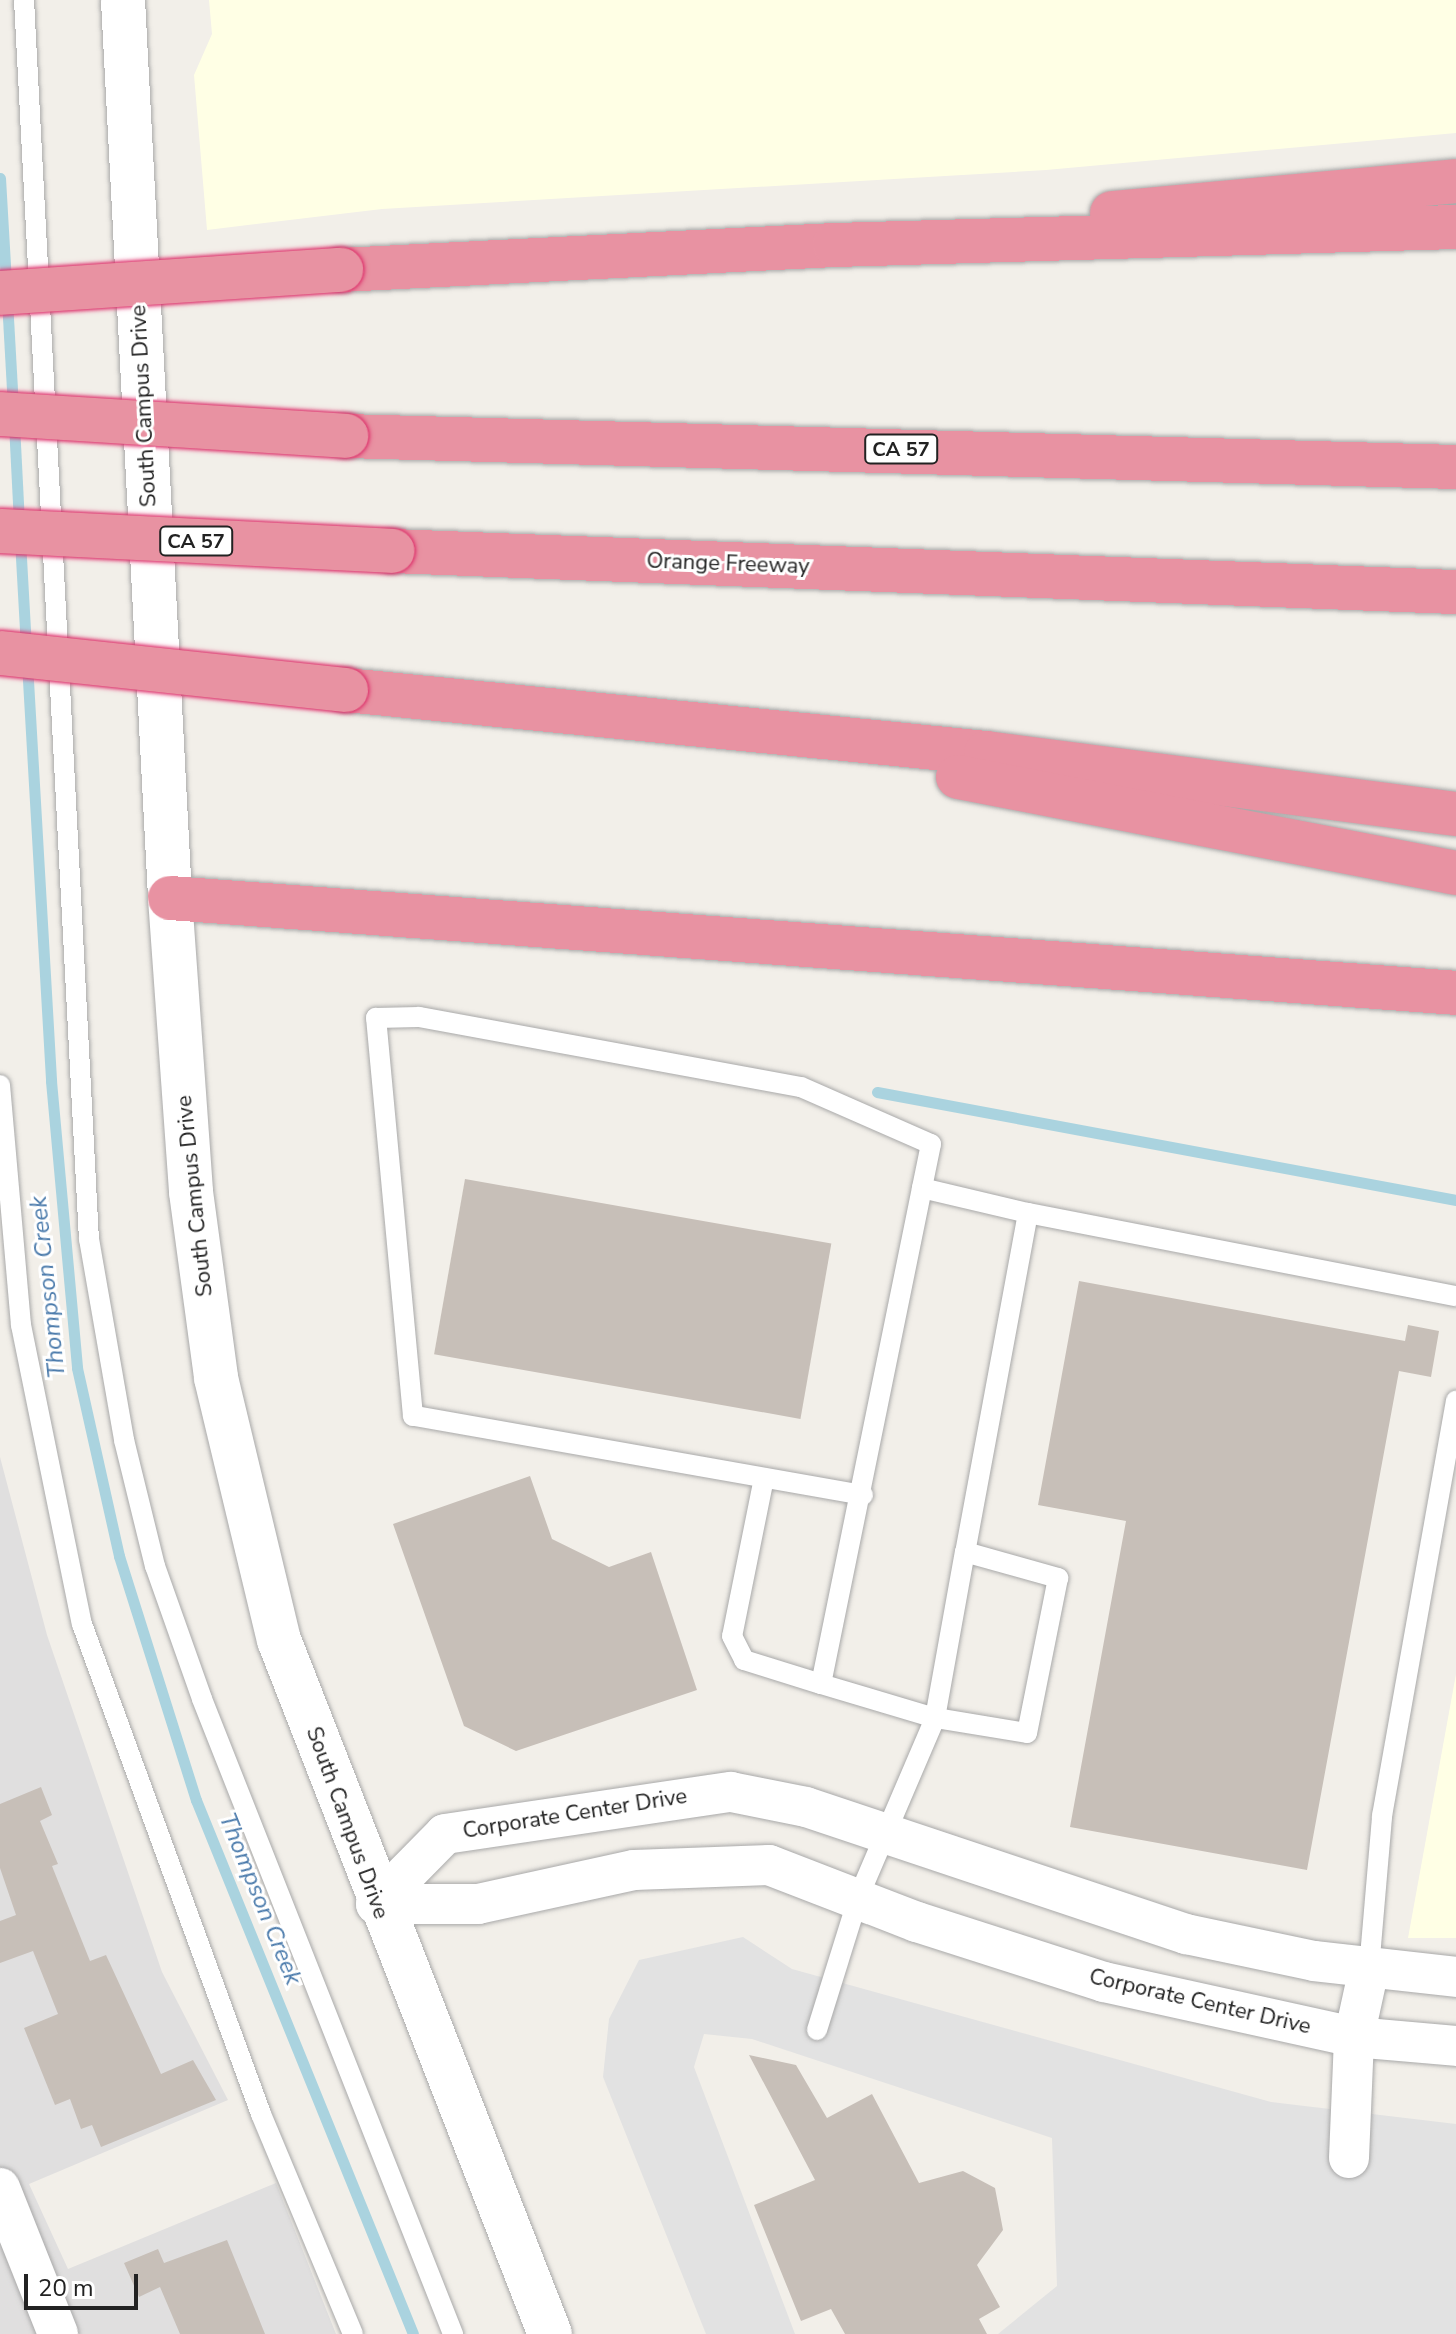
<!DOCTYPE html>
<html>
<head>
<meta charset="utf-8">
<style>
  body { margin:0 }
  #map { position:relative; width:1456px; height:2334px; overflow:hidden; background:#f2efe9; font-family:"Nunito Sans",sans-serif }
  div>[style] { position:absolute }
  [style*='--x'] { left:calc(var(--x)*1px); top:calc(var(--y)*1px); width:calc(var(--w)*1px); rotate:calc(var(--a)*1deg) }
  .residential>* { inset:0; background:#e0dfdf }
  .education>* { inset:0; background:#ffffe5 }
  .parking>* { inset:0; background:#e2e2e2 }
  .stream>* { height:11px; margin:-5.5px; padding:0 5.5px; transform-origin:5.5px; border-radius:5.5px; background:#aad3df }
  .building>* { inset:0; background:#c7bfb8; transform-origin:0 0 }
  .roads { filter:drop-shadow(0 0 2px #a9a9a9) drop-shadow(0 0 2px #a9a9a9) }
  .service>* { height:20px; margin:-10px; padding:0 10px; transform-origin:10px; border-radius:10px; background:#fff }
  .minor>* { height:40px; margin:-20px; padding:0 20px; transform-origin:20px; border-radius:20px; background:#fff }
  .tertiary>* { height:44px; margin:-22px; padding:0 22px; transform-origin:22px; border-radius:22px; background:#fff }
  .motorway>* { height:44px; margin:-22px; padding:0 22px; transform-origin:22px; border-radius:22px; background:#e892a2 }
  .bridges { filter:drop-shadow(0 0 2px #dc2a67) drop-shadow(0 0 2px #dc2a67) }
  .motorway-bridge>* { height:44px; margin:-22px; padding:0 22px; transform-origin:22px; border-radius:22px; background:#e892a2 }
  span { translate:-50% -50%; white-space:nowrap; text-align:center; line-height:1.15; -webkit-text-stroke:6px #fff; paint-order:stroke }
  .shield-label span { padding:2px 6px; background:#fff; border:2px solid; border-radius:6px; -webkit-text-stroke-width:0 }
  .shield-label { font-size:20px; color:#222; font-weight:700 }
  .street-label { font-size:22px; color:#222 }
  .water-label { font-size:24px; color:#4a7aab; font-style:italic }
  .scale { position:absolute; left:24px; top:2274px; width:114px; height:36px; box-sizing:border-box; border:4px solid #222; border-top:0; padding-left:10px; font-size:24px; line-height:28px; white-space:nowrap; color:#222; -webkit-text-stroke:6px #fff; paint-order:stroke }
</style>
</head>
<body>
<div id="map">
  <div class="residential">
    <div style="clip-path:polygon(0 1457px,47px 1635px,162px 1972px,228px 2100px,29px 2184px,68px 2269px,276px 2183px,336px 2334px,0 2334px)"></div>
  </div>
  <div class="education">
    <div style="clip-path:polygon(209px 0,1456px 0,1456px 133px,1046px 170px,382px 209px,207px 230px,194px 75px,212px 34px)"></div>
    <div style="clip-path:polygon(1456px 1674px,1456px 1938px,1408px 1938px)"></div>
  </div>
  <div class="parking">
    <div style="clip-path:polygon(743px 1937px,792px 1969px,1271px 2102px,1456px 2124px,1456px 2334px,998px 2334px,1057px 2286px,1052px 2138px,752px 2039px,704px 2034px,694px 2067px,795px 2334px,706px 2334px,603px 2077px,609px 2019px,639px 1960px)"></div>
  </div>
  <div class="stream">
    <div style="--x:0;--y:178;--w:105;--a:86.7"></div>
    <div style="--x:7;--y:300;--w:107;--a:86.8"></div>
    <div style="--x:14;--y:424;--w:98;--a:87.1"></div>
    <div style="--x:20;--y:540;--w:106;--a:86.8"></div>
    <div style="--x:27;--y:663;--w:419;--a:86.7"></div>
    <div style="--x:51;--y:1081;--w:288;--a:84.8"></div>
    <div style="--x:77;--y:1368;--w:193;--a:77.4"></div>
    <div style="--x:119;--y:1556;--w:256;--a:72.5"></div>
    <div style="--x:196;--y:1800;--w:576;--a:67.88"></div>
    <div style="--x:877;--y:1092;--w:589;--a:10.57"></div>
  </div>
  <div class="building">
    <div style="left:465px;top:1179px;width:372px;height:178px;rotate:10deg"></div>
    <div style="clip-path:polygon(1079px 1281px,1405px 1341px,1408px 1325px,1439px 1331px,1431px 1377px,1399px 1371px,1307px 1870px,1070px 1827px,1126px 1521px,1038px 1505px)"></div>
    <div style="clip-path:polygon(530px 1476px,552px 1539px,609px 1567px,651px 1552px,697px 1690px,516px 1751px,464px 1726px,393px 1524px)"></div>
    <div style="clip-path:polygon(41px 1787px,52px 1815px,40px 1821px,58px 1864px,52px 1866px,90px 1961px,106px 1955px,161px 2074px,193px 2060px,216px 2100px,101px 2147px,92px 2125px,81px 2129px,70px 2099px,55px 2105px,24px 2028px,58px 2014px,33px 1951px,0 1963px,0 1921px,16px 1915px,0 1868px,0 1804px)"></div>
    <div style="clip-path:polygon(749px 2055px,796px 2065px,827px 2118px,872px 2094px,919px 2183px,963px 2171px,995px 2188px,1003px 2230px,977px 2265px,1000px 2307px,979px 2319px,987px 2334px,845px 2334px,831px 2309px,801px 2321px,754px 2205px,815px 2180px)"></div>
    <div style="clip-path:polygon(227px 2240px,265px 2334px,180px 2334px,160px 2287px,139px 2297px,124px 2263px,158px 2249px,164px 2263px)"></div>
  </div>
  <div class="roads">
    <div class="service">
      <div style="--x:24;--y:0;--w:1241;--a:87"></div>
      <div style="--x:89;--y:1239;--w:204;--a:80.1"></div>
      <div style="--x:124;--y:1440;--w:130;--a:76.2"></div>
      <div style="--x:155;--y:1566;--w:141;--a:70.5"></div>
      <div style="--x:202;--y:1699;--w:683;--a:68.43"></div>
      <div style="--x:0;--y:1085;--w:241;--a:85"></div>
      <div style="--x:21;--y:1325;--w:305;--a:78.5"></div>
      <div style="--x:82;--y:1624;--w:522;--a:69.93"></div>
      <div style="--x:261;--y:2114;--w:238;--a:67.3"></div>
      <div style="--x:1028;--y:1213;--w:436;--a:11"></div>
      <div style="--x:764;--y:1478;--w:161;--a:101.4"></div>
      <div style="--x:732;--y:1636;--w:27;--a:63"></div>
      <div style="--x:744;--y:1660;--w:81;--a:17.3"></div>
      <div style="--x:863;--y:1495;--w:457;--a:-170"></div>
      <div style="--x:413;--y:1416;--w:400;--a:-95.3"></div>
      <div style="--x:376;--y:1018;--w:43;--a:-1.3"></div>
      <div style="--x:419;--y:1017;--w:388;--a:10.4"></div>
      <div style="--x:801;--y:1087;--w:142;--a:23.7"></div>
      <div style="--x:931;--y:1144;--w:45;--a:101.6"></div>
      <div style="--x:922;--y:1188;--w:109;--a:13.3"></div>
      <div style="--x:1028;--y:1213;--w:345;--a:100.5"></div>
      <div style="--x:965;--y:1552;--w:97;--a:15.6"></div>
      <div style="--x:1058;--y:1578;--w:158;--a:101.3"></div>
      <div style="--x:1027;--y:1733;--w:93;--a:-170.7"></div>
      <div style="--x:935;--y:1718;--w:169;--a:-79.8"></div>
      <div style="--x:1369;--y:1969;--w:154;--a:-85.1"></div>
      <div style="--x:1382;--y:1816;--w:422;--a:-79.9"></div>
      <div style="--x:817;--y:2030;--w:138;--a:-72.7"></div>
      <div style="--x:858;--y:1898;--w:196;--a:-66.8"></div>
      <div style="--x:935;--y:1718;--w:119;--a:-163.4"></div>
      <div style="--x:821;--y:1684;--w:506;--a:-78.49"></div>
    </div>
    <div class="minor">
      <div style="--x:376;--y:1904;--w:98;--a:-45.4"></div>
      <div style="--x:445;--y:1834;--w:289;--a:-8.4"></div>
      <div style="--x:731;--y:1792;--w:76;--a:11.3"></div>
      <div style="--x:806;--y:1807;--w:401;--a:18.5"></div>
      <div style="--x:1186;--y:1934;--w:131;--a:11.9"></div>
      <div style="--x:1314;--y:1961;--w:143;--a:6.4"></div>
      <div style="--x:376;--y:1904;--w:102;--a:0"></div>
      <div style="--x:478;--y:1904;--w:160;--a:-12.3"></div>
      <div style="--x:634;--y:1870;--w:135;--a:-2.1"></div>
      <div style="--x:769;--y:1865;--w:159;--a:21.1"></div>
      <div style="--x:917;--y:1922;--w:196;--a:17.8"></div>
      <div style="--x:1104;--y:1982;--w:256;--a:12.4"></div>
      <div style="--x:1354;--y:2037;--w:102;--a:5"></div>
      <div style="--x:1349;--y:2158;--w:121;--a:-87.6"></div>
      <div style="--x:1354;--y:2037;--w:70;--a:-77.6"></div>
      <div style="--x:0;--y:2188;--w:157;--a:68.3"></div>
    </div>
    <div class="tertiary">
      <div style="--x:123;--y:0;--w:899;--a:87"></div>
      <div style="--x:170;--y:898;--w:295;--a:85.9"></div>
      <div style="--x:191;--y:1192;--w:188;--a:82.3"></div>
      <div style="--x:216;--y:1378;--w:269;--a:76.5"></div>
      <div style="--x:279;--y:1640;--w:745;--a:68.67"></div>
    </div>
    <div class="motorway">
      <div style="--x:1112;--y:213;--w:345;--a:-5.3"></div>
      <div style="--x:341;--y:270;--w:495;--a:-2.9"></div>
      <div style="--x:835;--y:245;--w:621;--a:-1.66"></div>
      <div style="--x:346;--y:436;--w:1110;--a:1.6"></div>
      <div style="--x:392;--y:551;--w:1065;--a:2.21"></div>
      <div style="--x:346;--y:690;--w:643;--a:5.62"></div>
      <div style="--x:986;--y:753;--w:474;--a:7.4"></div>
      <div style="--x:958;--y:777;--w:507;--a:10.91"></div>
      <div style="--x:170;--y:898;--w:1290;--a:4.22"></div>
    </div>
  </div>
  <div class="bridges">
    <div class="motorway-bridge">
      <div style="--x:0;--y:293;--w:342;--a:-3.9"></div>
      <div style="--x:0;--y:414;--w:347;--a:3.6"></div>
      <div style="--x:0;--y:531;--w:393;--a:2.9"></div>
      <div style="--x:0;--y:653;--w:348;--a:6.1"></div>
    </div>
  </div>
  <div class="shield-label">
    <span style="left:901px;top:449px">CA 57</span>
    <span style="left:196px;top:541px">CA 57</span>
  </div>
  <div class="street-label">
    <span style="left:144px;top:406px;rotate:-93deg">South Campus Drive</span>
    <span style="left:728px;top:564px;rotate:2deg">Orange Freeway</span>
    <span style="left:195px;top:1196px;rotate:-96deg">South Campus Drive</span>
    <span style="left:575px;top:1814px;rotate:-9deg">Corporate Center Drive</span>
    <span style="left:347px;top:1823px;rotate:70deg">South Campus Drive</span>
    <span style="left:1200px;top:2002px;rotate:13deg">Corporate Center Drive</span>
  </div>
  <div class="water-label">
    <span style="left:48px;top:1287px;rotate:-96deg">Thompson Creek</span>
    <span style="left:260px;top:1899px;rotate:68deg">Thompson Creek</span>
  </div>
  <div class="scale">20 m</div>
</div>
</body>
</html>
